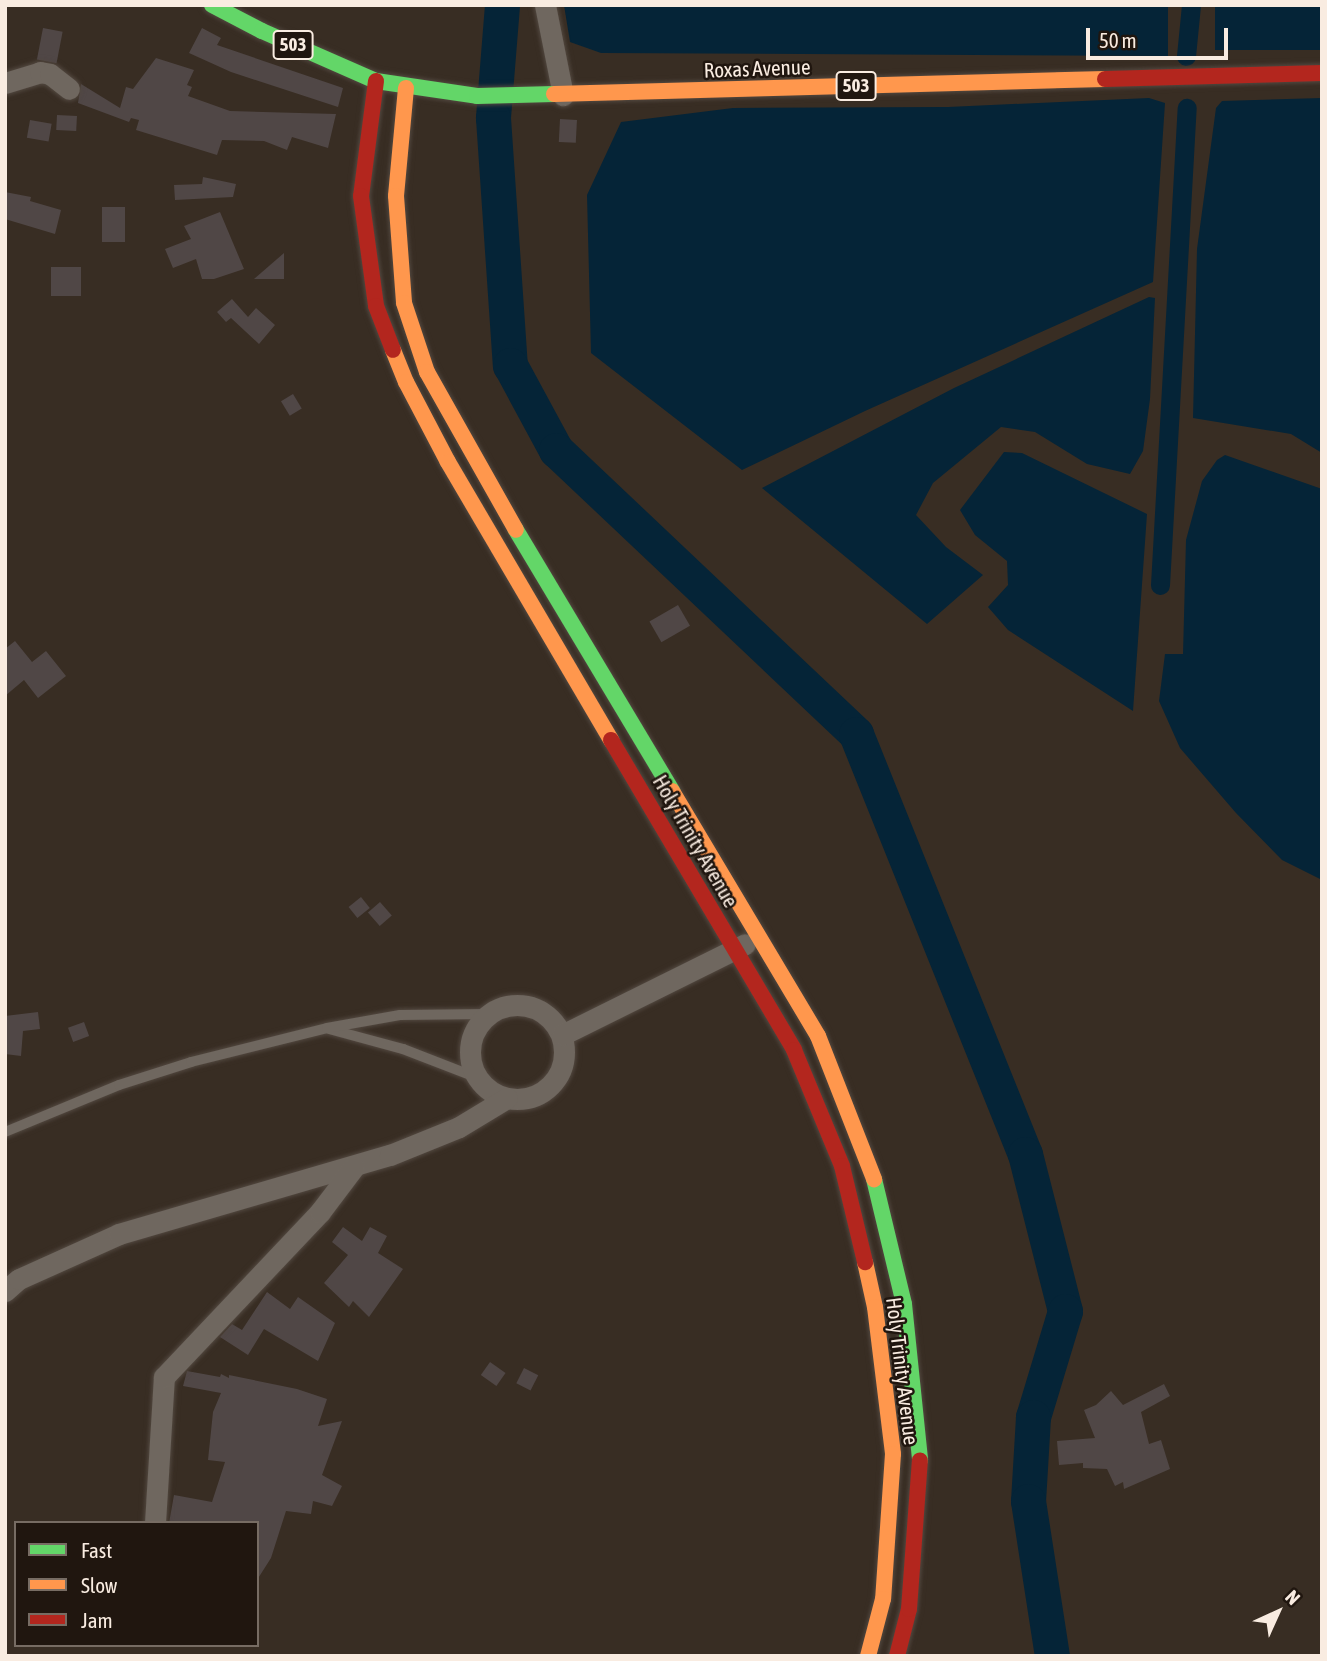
<!DOCTYPE html>
<html>
<head>
<meta charset="utf-8">
<style>
  body { margin:0 }
  #map { position:relative; width:1327px; height:1661px; overflow:hidden; background:#382d23; font-family:"Asap Condensed",sans-serif }
  div>[style] { position:absolute }
  [style*='--x'] { left:calc(var(--x)*1px); top:calc(var(--y)*1px); width:calc(var(--w)*1px); rotate:calc(var(--a)*1deg) }
  .water>* { inset:0; background:#052437; transform-origin:0 0 }
  .canal>* { height:19px; margin:-9.5px; padding:0 9.5px; transform-origin:9.5px; border-radius:9.5px; background:#052437 }
  .river>* { height:35px; margin:-17.5px; padding:0 17.5px; transform-origin:17.5px; border-radius:17.5px; background:#052437 }
  .building>* { inset:0; background:#504746; transform-origin:0 0 }
  .roads { filter:drop-shadow(0 0 2px #524840) drop-shadow(0 0 2px #524840) }
  .lane>* { height:10px; margin:-5px; padding:0 5px; transform-origin:5px; border-radius:5px; background:#6f675f }
  .street>* { height:21px; margin:-10.5px; padding:0 10.5px; transform-origin:10.5px; border-radius:10.5px; background:#6f675f }
  .street>.ring { margin:-10.5px; padding:0; box-sizing:content-box; background:none; border:21px solid #6f675f; border-radius:50% }
  .fast>* { height:16px; margin:-8px; padding:0 8px; transform-origin:8px; border-radius:8px; background:#63d668 }
  .slow>* { height:16px; margin:-8px; padding:0 8px; transform-origin:8px; border-radius:8px; background:#ff974d }
  .jam>* { height:16px; margin:-8px; padding:0 8px; transform-origin:8px; border-radius:8px; background:#b3261e }
  span { translate:-50% -50%; white-space:nowrap; text-align:center; line-height:1.15; -webkit-text-stroke:5px #20160f; paint-order:stroke }
  .shield-label span { padding:2px 5px; background:#20160f; border:2px solid; border-radius:5px; -webkit-text-stroke-width:0 }
  .shield-label { font-size:19px; color:#f9ece1; font-weight:700 }
  .street-label { font-size:21px; color:#f9ece1 }
  .frame { position:absolute; inset:0; border:7px solid #f9ece1; pointer-events:none }
  .legend { position:absolute; left:14px; top:1521px; width:245px; height:126px; box-sizing:border-box; background:#20160f; border:2px solid #776c63; margin:0; padding:9px 12px; list-style:none; font-size:21px; color:#f9ece1 }
  .legend li { display:flex; align-items:center; gap:14px; height:35px }
  .legend b { width:35px; border:2px solid #776c63 }
  .north { position:absolute; left:1243px; top:1577px; width:70px; height:70px; -webkit-text-stroke:5px #20160f; paint-order:stroke; rotate:45deg; font-size:19px; font-weight:700; line-height:28px; text-align:center; color:#f9ece1 }
  .north::after { content:''; display:block; margin:auto; width:24px; height:32px; background:#f9ece1; clip-path:polygon(50% 0,100% 100%,50% 72%,0 100%) }
  .scale { position:absolute; left:1086px; top:28px; width:142px; height:32px; box-sizing:border-box; border:4px solid #f9ece1; border-top:0; padding-left:9px; font-size:21px; line-height:24px; white-space:nowrap; color:#f9ece1; -webkit-text-stroke:5px #20160f; paint-order:stroke }
</style>
</head>
<body>
<div id="map">
  <div class="water">
    <div style="clip-path:polygon(564px 5px,1168px 5px,1168px 56px,601px 53px,570px 42px)"></div>
    <div style="left:1215px;top:5px;width:107px;height:45px"></div>
    <div style="clip-path:polygon(1149px 98px,1165px 103px,1153px 282px,865px 411px,742px 470px,591px 353px,587px 195px,621px 122px,733px 108px,948px 107px)"></div>
    <div style="clip-path:polygon(1322px 98px,1322px 453px,1291px 434px,1193px 418px,1197px 249px,1216px 108px,1222px 101px)"></div>
    <div style="clip-path:polygon(1149px 297px,1155px 298px,1150px 399px,1143px 451px,1130px 474px,1087px 464px,1035px 432px,1001px 427px,933px 483px,916px 515px,946px 547px,983px 575px,927px 624px,762px 488px,954px 388px)"></div>
    <div style="clip-path:polygon(1004px 452px,1022px 453px,1147px 514px,1133px 711px,1008px 630px,988px 607px,1008px 585px,1007px 561px,975px 535px,960px 510px)"></div>
    <div style="clip-path:polygon(1225px 455px,1322px 489px,1322px 880px,1282px 860px,1236px 813px,1180px 748px,1159px 701px,1165px 654px,1183px 654px,1186px 540px,1202px 481px,1217px 460px)"></div>
  </div>
  <div class="canal">
    <div style="--x:1186;--y:56;--w:51;--a:-84.4"></div>
    <div style="--x:1160;--y:585;--w:478;--a:-86.8"></div>
  </div>
  <div class="river">
    <div style="--x:502;--y:5;--w:113;--a:94.6"></div>
    <div style="--x:493;--y:118;--w:248;--a:86.1"></div>
    <div style="--x:510;--y:365;--w:97;--a:61.6"></div>
    <div style="--x:556;--y:450;--w:413;--a:43.4"></div>
    <div style="--x:856;--y:734;--w:453;--a:68.1"></div>
    <div style="--x:1025;--y:1154;--w:162;--a:75.7"></div>
    <div style="--x:1065;--y:1311;--w:111;--a:106.8"></div>
    <div style="--x:1033;--y:1417;--w:84;--a:93.4"></div>
    <div style="--x:1028;--y:1501;--w:157;--a:81.2"></div>
  </div>
  <div class="building">
    <div style="left:43px;top:28px;width:20px;height:32px;rotate:11deg"></div>
    <div style="clip-path:polygon(202px 28px,221px 38px,217px 45px,343px 88px,338px 107px,231px 72px,189px 53px)"></div>
    <div style="clip-path:polygon(156px 58px,194px 70px,187px 85px,192px 87px,188px 96px,230px 111px,336px 114px,328px 148px,292px 137px,287px 150px,264px 141px,222px 140px,217px 155px,136px 130px,139px 120px,131px 118px,129px 122px,78px 103px,81px 84px,120px 108px,126px 87px,133px 89px)"></div>
    <div style="left:57px;top:115px;width:20px;height:15px;rotate:3deg"></div>
    <div style="left:560px;top:119px;width:17px;height:23px;rotate:3deg"></div>
    <div style="left:30px;top:120px;width:22px;height:18px;rotate:10deg"></div>
    <div style="clip-path:polygon(203px 177px,236px 184px,233px 197px,175px 200px,174px 185px,202px 184px)"></div>
    <div style="clip-path:polygon(5px 192px,31px 197px,30px 201px,61px 210px,55px 234px,5px 219px)"></div>
    <div style="left:102px;top:207px;width:23px;height:35px"></div>
    <div style="clip-path:polygon(220px 212px,244px 269px,214px 279px,202px 279px,196px 259px,173px 268px,165px 249px,191px 239px,184px 226px)"></div>
    <div style="clip-path:polygon(284px 253px,284px 279px,254px 279px)"></div>
    <div style="left:51px;top:267px;width:30px;height:29px"></div>
    <div style="clip-path:polygon(232px 299px,248px 317px,256px 308px,275px 325px,259px 344px,231px 318px,226px 322px,217px 312px)"></div>
    <div style="left:293px;top:394px;width:17px;height:14px;rotate:59deg"></div>
    <div style="left:678px;top:605px;width:24px;height:33px;rotate:60deg"></div>
    <div style="clip-path:polygon(15px 641px,32px 662px,46px 651px,66px 676px,38px 698px,24px 680px,5px 696px,5px 649px)"></div>
    <div style="left:361px;top:897px;width:14px;height:16px;rotate:51deg"></div>
    <div style="left:380px;top:902px;width:18px;height:16px;rotate:49deg"></div>
    <div style="clip-path:polygon(38px 1012px,40px 1029px,23px 1031px,21px 1056px,5px 1054px,5px 1016px)"></div>
    <div style="left:84px;top:1022px;width:15px;height:17px;rotate:70deg"></div>
    <div style="clip-path:polygon(343px 1227px,362px 1241px,370px 1227px,387px 1236px,378px 1253px,403px 1269px,369px 1317px,353px 1301px,349px 1307px,324px 1283px,348px 1255px,332px 1242px)"></div>
    <div style="clip-path:polygon(267px 1292px,290px 1309px,298px 1297px,335px 1323px,318px 1361px,264px 1329px,248px 1355px,220px 1337px,232px 1324px,242px 1330px)"></div>
    <div style="left:490px;top:1362px;width:19px;height:16px;rotate:35deg"></div>
    <div style="left:524px;top:1368px;width:16px;height:17px;rotate:27deg"></div>
    <div style="clip-path:polygon(187px 1371px,220px 1377px,221px 1374px,229px 1378px,229px 1375px,297px 1389px,327px 1399px,318px 1426px,342px 1421px,322px 1475px,342px 1486px,332px 1506px,313px 1501px,311px 1514px,286px 1511px,271px 1558px,257px 1580px,257px 1523px,169px 1523px,174px 1495px,212px 1502px,225px 1462px,208px 1460px,213px 1412px,221px 1393px,183px 1386px)"></div>
    <div style="clip-path:polygon(1164px 1384px,1170px 1396px,1141px 1412px,1149px 1444px,1161px 1440px,1170px 1469px,1124px 1489px,1123px 1482px,1115px 1486px,1107px 1469px,1083px 1468px,1083px 1463px,1059px 1465px,1057px 1441px,1095px 1438px,1084px 1410px,1096px 1405px,1111px 1391px,1123px 1405px)"></div>
  </div>
  <div class="roads">
    <div class="lane">
      <div style="--x:329;--y:1029;--w:77;--a:15.1"></div>
      <div style="--x:403;--y:1049;--w:80;--a:21.1"></div>
      <div style="--x:5;--y:1132;--w:123;--a:-22.4"></div>
      <div style="--x:119;--y:1085;--w:76;--a:-17.7"></div>
      <div style="--x:191;--y:1062;--w:140;--a:-14"></div>
      <div style="--x:327;--y:1028;--w:74;--a:-10.1"></div>
      <div style="--x:400;--y:1015;--w:88;--a:-0.7"></div>
    </div>
    <div class="street">
      <div style="--x:545;--y:5;--w:92;--a:78.7"></div>
      <div style="--x:5;--y:83;--w:37;--a:-17"></div>
      <div style="--x:40;--y:72;--w:10;--a:11"></div>
      <div style="--x:50;--y:74;--w:24;--a:38"></div>
      <div class="ring" style="left:470px;top:1005px;width:73px;height:73px"></div>
      <div style="--x:562;--y:1035;--w:204;--a:-26.4"></div>
      <div style="--x:5;--y:1291;--w:18;--a:-41"></div>
      <div style="--x:19;--y:1279;--w:110;--a:-24.2"></div>
      <div style="--x:119;--y:1234;--w:282;--a:-16.3"></div>
      <div style="--x:390;--y:1155;--w:74;--a:-22.1"></div>
      <div style="--x:459;--y:1127;--w:56;--a:-31.1"></div>
      <div style="--x:155;--y:1523;--w:146;--a:-86.5"></div>
      <div style="--x:164;--y:1377;--w:227;--a:-46.6"></div>
      <div style="--x:320;--y:1212;--w:56;--a:-52.9"></div>
    </div>
    <div class="fast">
      <div style="--x:212;--y:5;--w:56;--a:27.5"></div>
      <div style="--x:262;--y:31;--w:124;--a:23.7"></div>
      <div style="--x:376;--y:81;--w:102;--a:8.4"></div>
      <div style="--x:477;--y:96;--w:77;--a:-1.5"></div>
      <div style="--x:516;--y:530;--w:304;--a:59.1"></div>
      <div style="--x:874;--y:1179;--w:129;--a:76.5"></div>
      <div style="--x:904;--y:1304;--w:157;--a:84.1"></div>
    </div>
    <div class="slow">
      <div style="--x:406;--y:88;--w:108;--a:95.3"></div>
      <div style="--x:396;--y:196;--w:107;--a:85.7"></div>
      <div style="--x:404;--y:303;--w:73;--a:71.6"></div>
      <div style="--x:427;--y:372;--w:181;--a:60.6"></div>
      <div style="--x:554;--y:94;--w:551;--a:-1.56"></div>
      <div style="--x:393;--y:350;--w:35;--a:68"></div>
      <div style="--x:406;--y:382;--w:90;--a:62.3"></div>
      <div style="--x:448;--y:462;--w:322;--a:59.6"></div>
      <div style="--x:672;--y:791;--w:285;--a:59.2"></div>
      <div style="--x:818;--y:1036;--w:154;--a:68.6"></div>
      <div style="--x:865;--y:1262;--w:46;--a:77.5"></div>
      <div style="--x:875;--y:1307;--w:148;--a:83"></div>
      <div style="--x:893;--y:1454;--w:145;--a:93.9"></div>
      <div style="--x:883;--y:1599;--w:59;--a:104.7"></div>
    </div>
    <div class="jam">
      <div style="--x:1105;--y:79;--w:217;--a:-1.6"></div>
      <div style="--x:376;--y:81;--w:116;--a:97.4"></div>
      <div style="--x:361;--y:196;--w:111;--a:82.2"></div>
      <div style="--x:376;--y:306;--w:47;--a:68.9"></div>
      <div style="--x:611;--y:740;--w:360;--a:59.4"></div>
      <div style="--x:794;--y:1050;--w:126;--a:67.5"></div>
      <div style="--x:842;--y:1166;--w:99;--a:76.5"></div>
      <div style="--x:897;--y:1656;--w:49;--a:-75.7"></div>
      <div style="--x:909;--y:1609;--w:149;--a:-85.8"></div>
    </div>
  </div>
  <div class="shield-label">
    <span style="left:293px;top:45px">503</span>
    <span style="left:856px;top:86px">503</span>
  </div>
  <div class="street-label">
    <span style="left:757px;top:68px;rotate:-2deg">Roxas Avenue</span>
    <span style="left:696px;top:841px;rotate:60deg">Holy Trinity Avenue</span>
    <span style="left:903px;top:1371px;rotate:83deg">Holy Trinity Avenue</span>
  </div>
  <div class="frame"></div>
  <ul class="legend">
  <li><b style="height:9px;background:#63d668"></b>Fast</li>
  <li><b style="height:9px;background:#ff974d"></b>Slow</li>
  <li><b style="height:9px;background:#b3261e"></b>Jam</li>
  </ul>
  <div class="north">N</div>
  <div class="scale">50 m</div>
</div>
</body>
</html>
